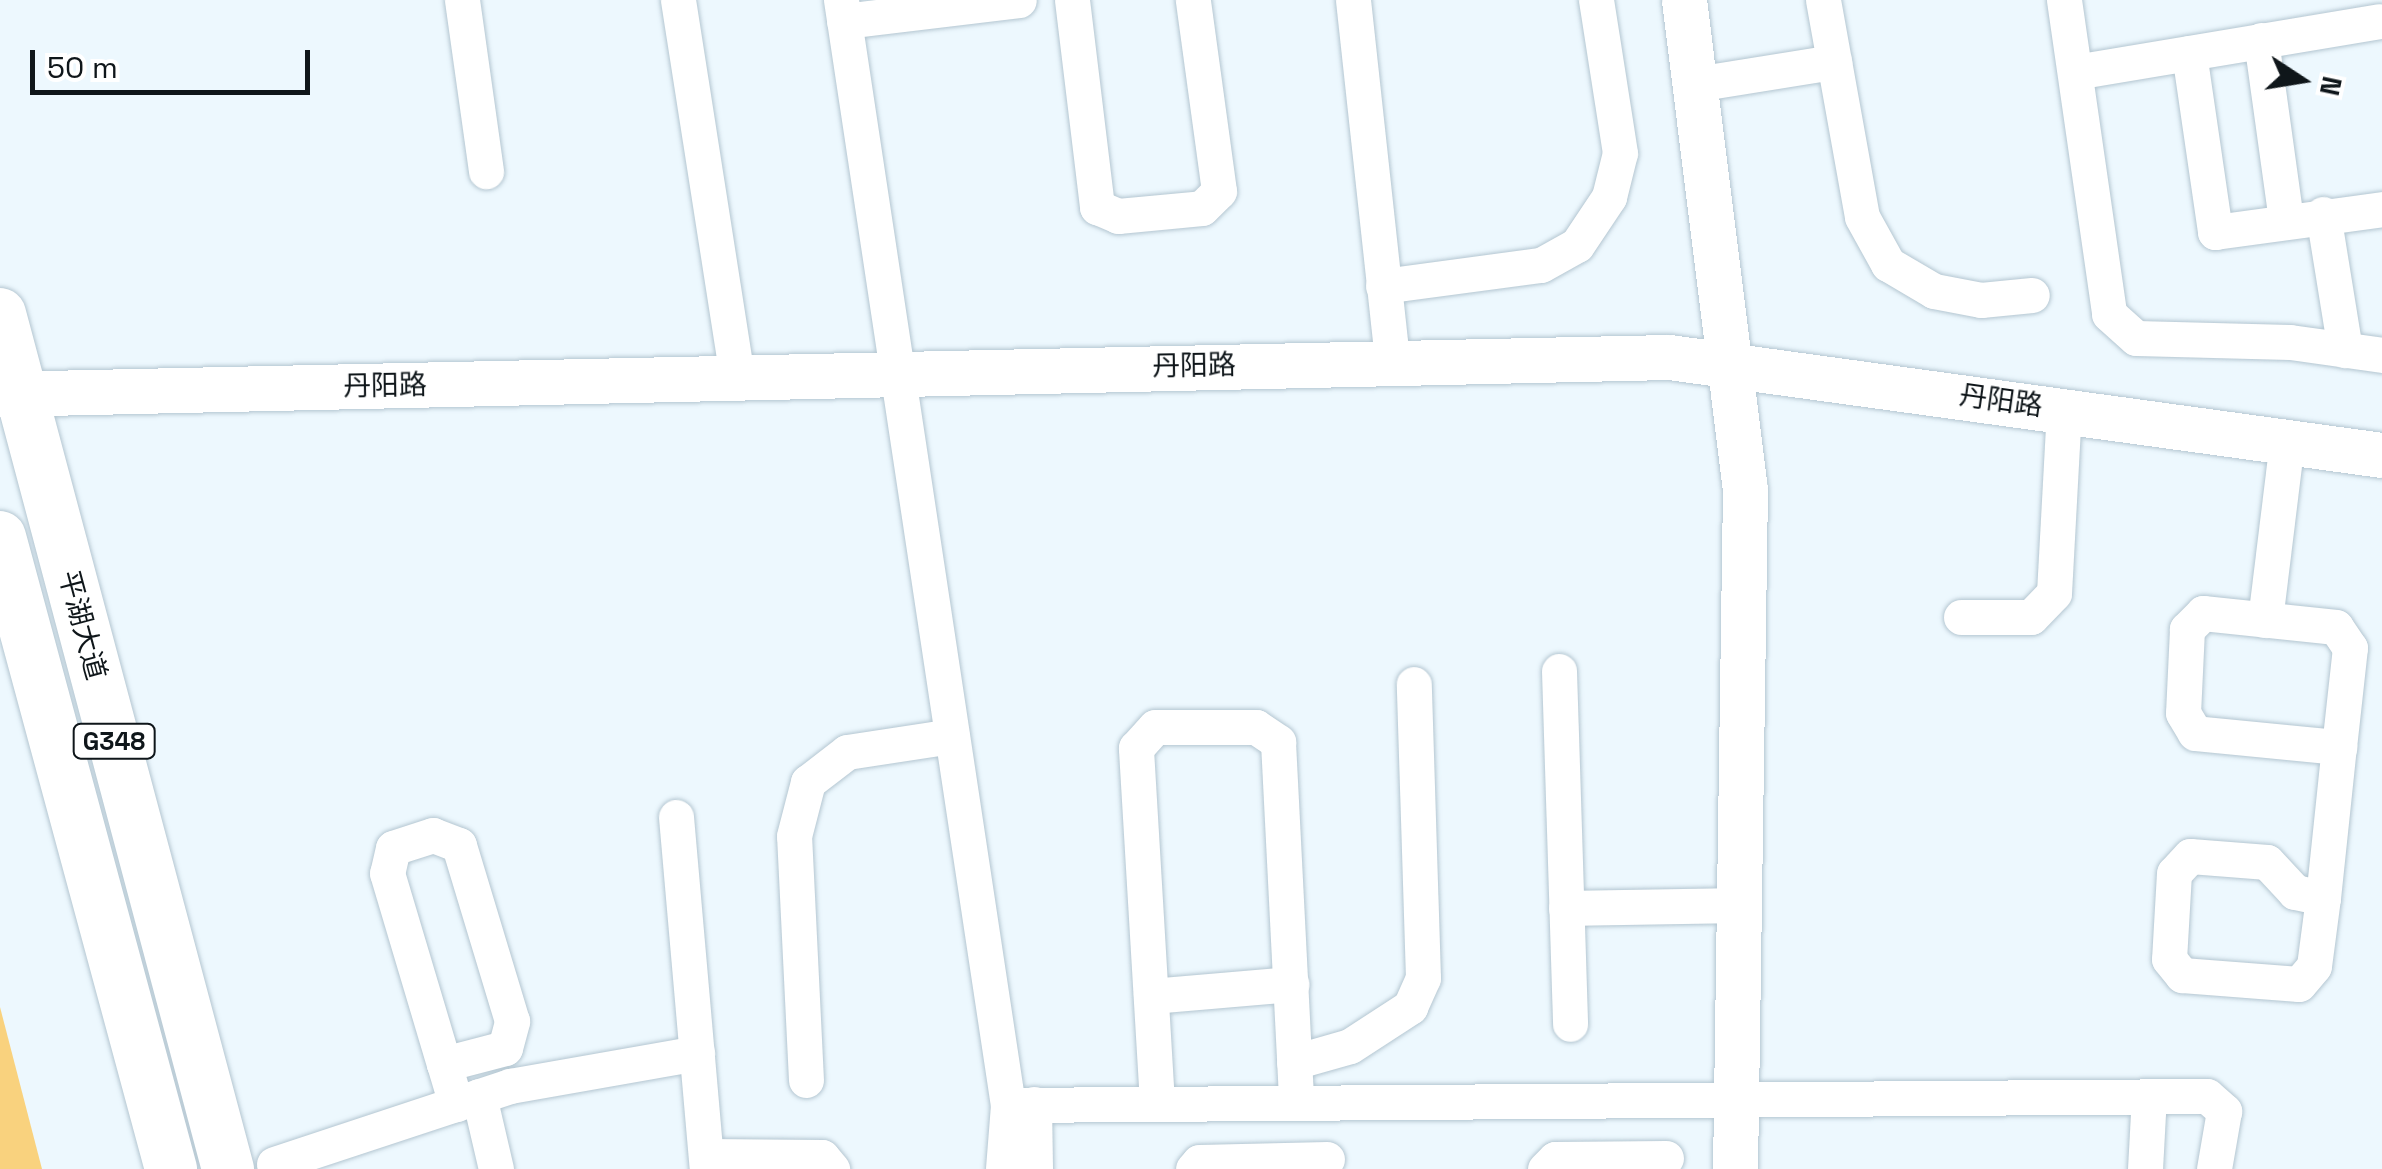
<!DOCTYPE html>
<html>
<head>
<meta charset="utf-8">
<style>
  body { margin:0 }
  #map { position:relative; width:2382px; height:1169px; overflow:hidden; background:#edf8fe; font-family:"Space Grotesk","Noto Sans SC",sans-serif }
  div>[style] { position:absolute }
  [style*='--x'] { left:calc(var(--x)*1px); top:calc(var(--y)*1px); width:calc(var(--w)*1px); rotate:calc(var(--a)*1deg) }
  .green>* { inset:0; background:#f9d27e }
  .roads { filter:drop-shadow(0 0 2px #b4c6d1) drop-shadow(0 0 2px #b4c6d1) }
  .minor>* { height:35px; margin:-17.5px; padding:0 17.5px; transform-origin:17.5px; border-radius:17.5px; background:#fff }
  .major>* { height:45px; margin:-22.5px; padding:0 22.5px; transform-origin:22.5px; border-radius:22.5px; background:#fff }
  .highway>* { height:52px; margin:-26px; padding:0 26px; transform-origin:26px; border-radius:26px; background:#fff }
  span { translate:-50% -50%; white-space:nowrap; text-align:center; line-height:1.15; -webkit-text-stroke:10px #fff; paint-order:stroke }
  .shield-label span { padding:2px 8px; background:#fff; border:2px solid; border-radius:8px; -webkit-text-stroke-width:0 }
  .shield-label { font-size:25px; color:#0f161a; font-weight:700 }
  .street-label { font-size:28px; color:#0f161a }
  .north { position:absolute; left:2252px; top:30px; width:100px; height:100px; -webkit-text-stroke:8px #fff; paint-order:stroke; rotate:102deg; font-size:28px; font-weight:700; line-height:40px; text-align:center; color:#0f161a }
  .north::after { content:''; display:block; margin:auto; width:35px; height:45px; background:#0f161a; clip-path:polygon(50% 0,100% 100%,50% 72%,0 100%) }
  .scale { position:absolute; left:30px; top:50px; width:280px; height:45px; box-sizing:border-box; border:5px solid #0f161a; border-top:0; padding-left:12px; font-size:30px; line-height:35px; white-space:nowrap; color:#0f161a; -webkit-text-stroke:8px #fff; paint-order:stroke }
</style>
</head>
<body>
<div id="map">
  <div class="green">
    <div style="clip-path:polygon(0 1007px,42px 1169px,0 1169px)"></div>
  </div>
  <div class="roads">
    <div class="minor">
      <div style="--x:462;--y:0;--w:173;--a:82"></div>
      <div style="--x:678;--y:0;--w:381;--a:81.1"></div>
      <div style="--x:841;--y:0;--w:1118;--a:81.41"></div>
      <div style="--x:1008;--y:1105;--w:64;--a:94.5"></div>
      <div style="--x:1072;--y:0;--w:209;--a:83.1"></div>
      <div style="--x:1097;--y:207;--w:23;--a:23"></div>
      <div style="--x:1118;--y:216;--w:84;--a:-5.4"></div>
      <div style="--x:1202;--y:208;--w:24;--a:-45"></div>
      <div style="--x:1219;--y:191;--w:193;--a:-97.8"></div>
      <div style="--x:1353;--y:0;--w:363;--a:83.8"></div>
      <div style="--x:1823;--y:0;--w:220;--a:79.8"></div>
      <div style="--x:1862;--y:217;--w:54;--a:61"></div>
      <div style="--x:1888;--y:264;--w:53;--a:30.4"></div>
      <div style="--x:1934;--y:291;--w:48;--a:10.8"></div>
      <div style="--x:1981;--y:300;--w:51;--a:-5.6"></div>
      <div style="--x:2064;--y:0;--w:317;--a:81.8"></div>
      <div style="--x:2109;--y:314;--w:36;--a:42"></div>
      <div style="--x:2136;--y:338;--w:154;--a:1.5"></div>
      <div style="--x:2290;--y:342;--w:93;--a:8"></div>
      <div style="--x:844;--y:21;--w:176;--a:-6.8"></div>
      <div style="--x:2261;--y:40;--w:182;--a:82.1"></div>
      <div style="--x:2189;--y:53;--w:181;--a:81.7"></div>
      <div style="--x:2215;--y:232;--w:169;--a:-7.8"></div>
      <div style="--x:2075;--y:72;--w:308;--a:-9.5"></div>
      <div style="--x:1696;--y:84;--w:140;--a:-9.1"></div>
      <div style="--x:2323;--y:214;--w:138;--a:80.8"></div>
      <div style="--x:1383;--y:286;--w:159;--a:-7.6"></div>
      <div style="--x:1541;--y:265;--w:41;--a:-29.1"></div>
      <div style="--x:1577;--y:245;--w:58;--a:-56.3"></div>
      <div style="--x:1609;--y:197;--w:45;--a:-76"></div>
      <div style="--x:1620;--y:153;--w:155;--a:-98.9"></div>
      <div style="--x:1961;--y:617;--w:70;--a:0"></div>
      <div style="--x:2031;--y:617;--w:33;--a:-46"></div>
      <div style="--x:2054;--y:593;--w:184;--a:-86.9"></div>
      <div style="--x:2265;--y:620;--w:179;--a:-83"></div>
      <div style="--x:1559;--y:671;--w:353;--a:88.2"></div>
      <div style="--x:676;--y:817;--w:353;--a:85"></div>
      <div style="--x:2323;--y:898;--w:29;--a:-168"></div>
      <div style="--x:2295;--y:892;--w:41;--a:-133"></div>
      <div style="--x:2267;--y:862;--w:77;--a:-175.5"></div>
      <div style="--x:2190;--y:856;--w:23;--a:133"></div>
      <div style="--x:2174;--y:873;--w:86;--a:93.3"></div>
      <div style="--x:2169;--y:959;--w:21;--a:51"></div>
      <div style="--x:2182;--y:975;--w:117;--a:4.4"></div>
      <div style="--x:2299;--y:984;--w:23;--a:-50"></div>
      <div style="--x:2314;--y:966;--w:69;--a:-82.5"></div>
      <div style="--x:2323;--y:898;--w:152;--a:-84"></div>
      <div style="--x:2339;--y:747;--w:100;--a:-83.7"></div>
      <div style="--x:2350;--y:648;--w:25;--a:-124"></div>
      <div style="--x:2336;--y:627;--w:134;--a:-174"></div>
      <div style="--x:2203;--y:613;--w:23;--a:135"></div>
      <div style="--x:2187;--y:629;--w:84;--a:92.7"></div>
      <div style="--x:2183;--y:713;--w:23;--a:59"></div>
      <div style="--x:2195;--y:733;--w:145;--a:5.6"></div>
      <div style="--x:1566;--y:908;--w:174;--a:-1"></div>
      <div style="--x:1151;--y:996;--w:141;--a:-4.9"></div>
      <div style="--x:1294;--y:1062;--w:58;--a:-15.9"></div>
      <div style="--x:1350;--y:1046;--w:72;--a:-33"></div>
      <div style="--x:1410;--y:1007;--w:32;--a:-66"></div>
      <div style="--x:1423;--y:978;--w:294;--a:-91.8"></div>
      <div style="--x:444;--y:1064;--w:63;--a:-14.7"></div>
      <div style="--x:505;--y:1048;--w:28;--a:-75"></div>
      <div style="--x:512;--y:1021;--w:184;--a:-106.8"></div>
      <div style="--x:459;--y:845;--w:28;--a:-159"></div>
      <div style="--x:433;--y:835;--w:42;--a:162"></div>
      <div style="--x:393;--y:848;--w:26;--a:103"></div>
      <div style="--x:387;--y:873;--w:199;--a:73.4"></div>
      <div style="--x:444;--y:1064;--w:42;--a:73.3"></div>
      <div style="--x:806;--y:1080;--w:244;--a:-92.8"></div>
      <div style="--x:794;--y:836;--w:56;--a:-75.5"></div>
      <div style="--x:808;--y:782;--w:49;--a:-37.6"></div>
      <div style="--x:847;--y:752;--w:106;--a:-8.7"></div>
      <div style="--x:479;--y:1096;--w:75;--a:76.9"></div>
      <div style="--x:1157;--y:1103;--w:356;--a:-93.4"></div>
      <div style="--x:1136;--y:748;--w:28;--a:-48"></div>
      <div style="--x:1155;--y:727;--w:101;--a:0"></div>
      <div style="--x:1256;--y:727;--w:27;--a:34"></div>
      <div style="--x:1278;--y:742;--w:358;--a:87.1"></div>
      <div style="--x:1034;--y:1104;--w:65;--a:89.1"></div>
      <div style="--x:1008;--y:1105;--w:1199;--a:-0.43"></div>
      <div style="--x:2207;--y:1096;--w:23;--a:41"></div>
      <div style="--x:2224;--y:1111;--w:59;--a:99.8"></div>
      <div style="--x:706;--y:1156;--w:116;--a:0.5"></div>
      <div style="--x:822;--y:1157;--w:16;--a:50"></div>
      <div style="--x:274;--y:1164;--w:249;--a:-18.3"></div>
      <div style="--x:510;--y:1086;--w:190;--a:-10"></div>
      <div style="--x:1193;--y:1169;--w:9;--a:-49"></div>
      <div style="--x:1199;--y:1162;--w:128;--a:-1.3"></div>
      <div style="--x:1545;--y:1169;--w:14;--a:-45"></div>
      <div style="--x:1555;--y:1159;--w:111;--a:-0.5"></div>
      <div style="--x:2145;--y:1169;--w:73;--a:-86.9"></div>
    </div>
    <div class="major">
      <div style="--x:1684;--y:0;--w:493;--a:82.9"></div>
      <div style="--x:1745;--y:489;--w:680;--a:90.84"></div>
      <div style="--x:0;--y:394;--w:1669;--a:-1.27"></div>
      <div style="--x:1669;--y:357;--w:720;--a:7.83"></div>
    </div>
    <div class="highway">
      <div style="--x:0;--y:314;--w:885;--a:75.07"></div>
      <div style="--x:0;--y:537;--w:655;--a:74.86"></div>
    </div>
  </div>
  <div class="shield-label">
    <span style="left:114px;top:741px">G348</span>
  </div>
  <div class="street-label">
    <span style="left:1194px;top:365px;rotate:-1deg">丹阳路</span>
    <span style="left:385px;top:385px;rotate:-1deg">丹阳路</span>
    <span style="left:2001px;top:400px;rotate:8deg">丹阳路</span>
    <span style="left:83px;top:625px;rotate:75deg">平湖大道</span>
  </div>
  <div class="north">N</div>
  <div class="scale">50 m</div>
</div>
</body>
</html>
